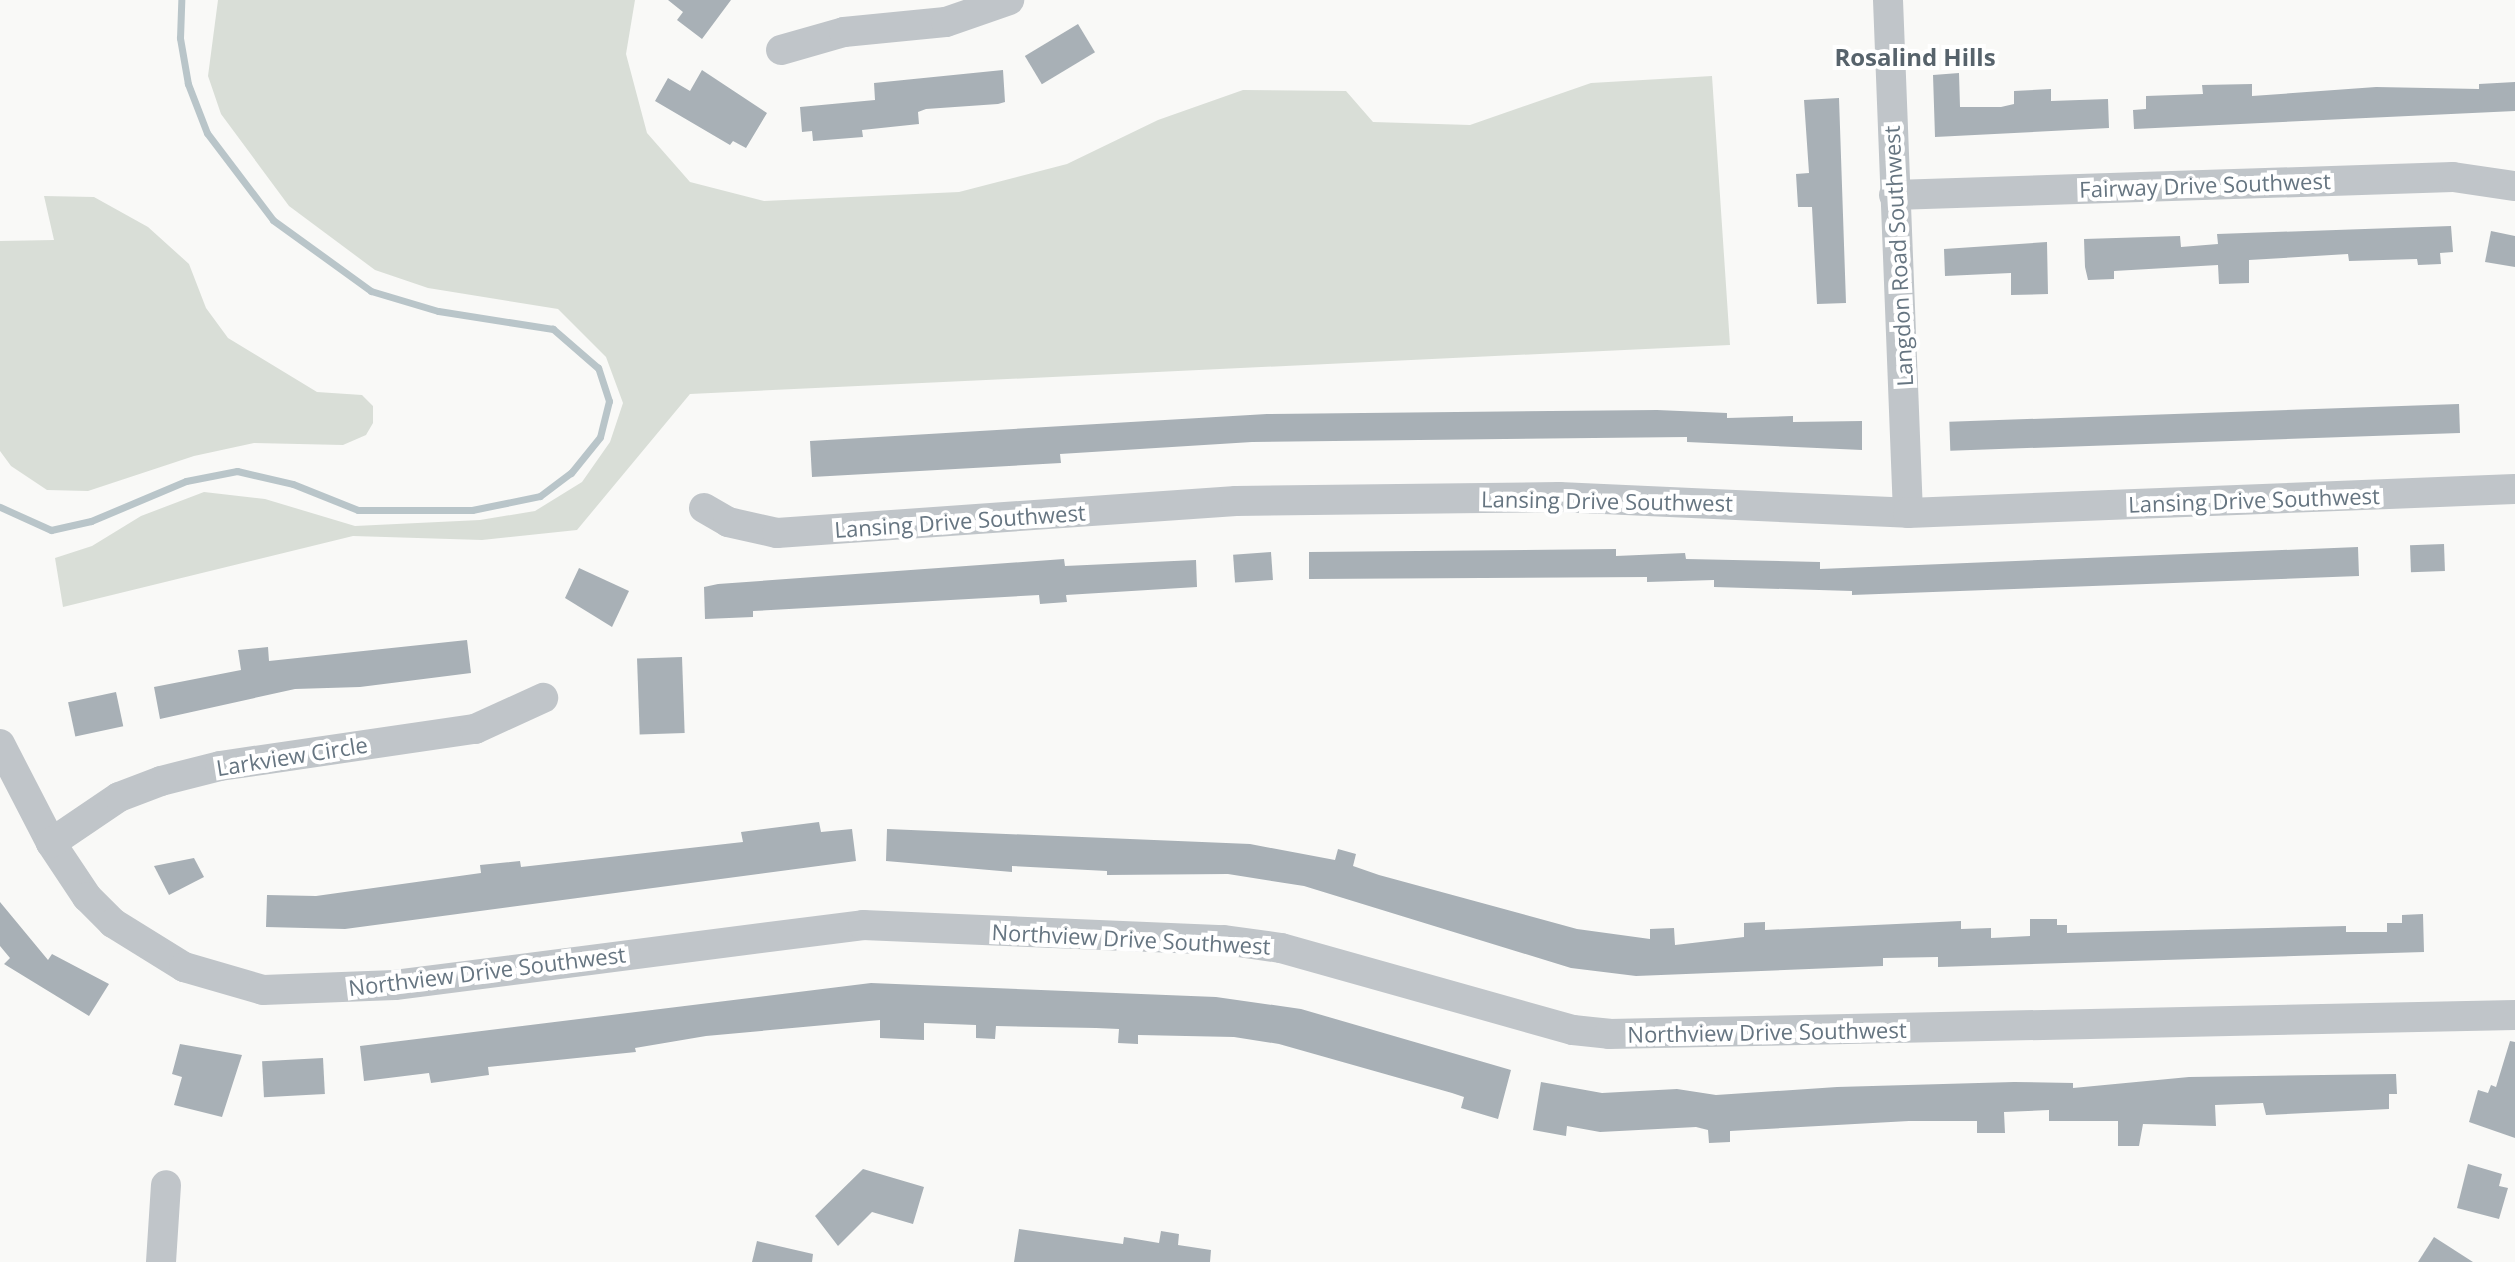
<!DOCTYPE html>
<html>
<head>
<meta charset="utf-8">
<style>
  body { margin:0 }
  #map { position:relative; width:2515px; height:1262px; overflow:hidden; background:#f9f9f7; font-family:"Open Sans",sans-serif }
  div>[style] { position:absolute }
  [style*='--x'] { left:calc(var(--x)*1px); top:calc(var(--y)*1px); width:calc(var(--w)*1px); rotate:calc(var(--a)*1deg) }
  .green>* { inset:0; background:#d9ded7 }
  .stream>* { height:7px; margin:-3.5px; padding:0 3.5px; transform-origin:3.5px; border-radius:3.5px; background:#b9c5c9 }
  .building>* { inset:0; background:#a8b0b6; transform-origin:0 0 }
  .minor>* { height:30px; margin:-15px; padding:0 15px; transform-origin:15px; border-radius:15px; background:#c0c5c9 }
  span { translate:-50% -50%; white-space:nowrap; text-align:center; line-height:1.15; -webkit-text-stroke:8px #fff; paint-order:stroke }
  .street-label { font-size:22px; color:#667581 }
  .neighbourhood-label { font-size:24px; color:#57636c; font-weight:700 }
</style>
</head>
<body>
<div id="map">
  <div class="green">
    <div style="clip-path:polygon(218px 0,635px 0,626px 54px,647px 133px,690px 182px,764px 201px,959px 192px,1067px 164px,1158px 120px,1243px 90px,1346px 91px,1373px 122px,1470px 125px,1591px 83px,1712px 76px,1730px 345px,690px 394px,577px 530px,482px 540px,353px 536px,63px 607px,55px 558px,92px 546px,141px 516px,204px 492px,265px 499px,355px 526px,480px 520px,535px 511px,582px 482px,610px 442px,623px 403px,606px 357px,558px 309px,428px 288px,375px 270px,289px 206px,221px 114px,208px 76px)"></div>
    <div style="clip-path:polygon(44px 196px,94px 197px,148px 227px,189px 264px,206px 308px,228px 338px,317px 392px,362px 395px,373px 406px,373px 423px,366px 435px,343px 445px,254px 443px,194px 456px,88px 491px,47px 490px,11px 466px,0 451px,0 241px,54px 240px)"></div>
  </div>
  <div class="stream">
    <div style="--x:0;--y:507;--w:56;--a:24.3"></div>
    <div style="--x:51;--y:530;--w:41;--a:-12.7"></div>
    <div style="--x:91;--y:521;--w:103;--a:-22.8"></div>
    <div style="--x:186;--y:481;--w:52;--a:-11.1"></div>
    <div style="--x:237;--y:471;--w:57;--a:13.1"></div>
    <div style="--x:293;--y:484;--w:70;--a:21.8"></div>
    <div style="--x:358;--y:510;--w:114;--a:0"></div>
    <div style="--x:472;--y:510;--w:69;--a:-11.6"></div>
    <div style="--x:540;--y:496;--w:39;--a:-37"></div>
    <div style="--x:571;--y:473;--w:46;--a:-51.1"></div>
    <div style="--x:600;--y:437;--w:37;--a:-76"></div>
    <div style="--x:609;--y:401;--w:35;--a:-108"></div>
    <div style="--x:598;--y:368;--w:60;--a:-139.1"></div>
    <div style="--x:553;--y:329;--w:116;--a:-171.1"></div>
    <div style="--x:438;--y:311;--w:70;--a:-163.4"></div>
    <div style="--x:371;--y:291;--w:121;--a:-144.1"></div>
    <div style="--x:273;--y:220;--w:109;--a:-127.2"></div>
    <div style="--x:207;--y:133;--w:53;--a:-111.2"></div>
    <div style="--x:188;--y:84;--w:47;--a:-99.9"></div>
    <div style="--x:180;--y:38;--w:38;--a:-88"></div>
  </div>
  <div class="building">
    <div style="clip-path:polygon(668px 0,731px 0,702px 39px,677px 20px,683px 12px)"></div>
    <div style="left:1078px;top:24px;width:33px;height:62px;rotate:59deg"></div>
    <div style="clip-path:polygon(702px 70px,767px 113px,746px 148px,733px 141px,730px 145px,655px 101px,668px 78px,690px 91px)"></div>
    <div style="clip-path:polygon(1003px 70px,1005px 102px,998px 104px,926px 109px,918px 112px,919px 124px,862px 130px,863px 137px,813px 141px,812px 131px,802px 132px,800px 107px,875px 100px,874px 83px)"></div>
    <div style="clip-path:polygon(1959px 73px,1960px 107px,2001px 107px,2014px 104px,2014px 91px,2051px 89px,2051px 101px,2108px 99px,2109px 128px,1935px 137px,1933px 75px)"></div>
    <div style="clip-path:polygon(2515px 82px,2515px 111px,2134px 129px,2133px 110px,2146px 109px,2146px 96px,2203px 94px,2202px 85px,2252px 84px,2252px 96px,2376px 87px,2479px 89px,2479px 84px)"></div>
    <div style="clip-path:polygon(1839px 98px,1846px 303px,1817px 304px,1812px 207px,1798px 207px,1796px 174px,1809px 173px,1804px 100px)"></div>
    <div style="clip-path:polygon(2451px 226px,2453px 252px,2440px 253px,2441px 264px,2418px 265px,2417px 259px,2349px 261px,2348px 254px,2249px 260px,2249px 283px,2219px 284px,2218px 265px,2114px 271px,2114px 279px,2088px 280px,2085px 267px,2084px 239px,2180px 236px,2181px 247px,2218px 244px,2217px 234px)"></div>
    <div style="clip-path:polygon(2491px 231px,2515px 236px,2515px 267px,2485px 262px)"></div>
    <div style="clip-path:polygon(2047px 242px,2048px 294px,2011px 295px,2011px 273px,1945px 276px,1944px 249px)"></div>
    <div style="left:2459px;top:404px;width:29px;height:510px;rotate:88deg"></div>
    <div style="clip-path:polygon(1657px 410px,1727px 413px,1727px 418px,1793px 416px,1793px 422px,1862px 421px,1862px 450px,1687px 442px,1687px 437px,1252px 442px,1060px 454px,1061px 463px,812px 477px,810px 441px,1267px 414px)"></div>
    <div style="left:2444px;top:544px;width:27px;height:34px;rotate:88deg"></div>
    <div style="clip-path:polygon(2358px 547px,2359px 576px,1852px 595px,1852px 591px,1714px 587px,1714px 580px,1647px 582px,1647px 577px,1309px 579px,1309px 552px,1616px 549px,1616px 556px,1685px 553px,1686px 559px,1820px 562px,1820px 569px)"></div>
    <div style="left:1271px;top:552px;width:28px;height:38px;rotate:86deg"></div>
    <div style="clip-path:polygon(1064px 559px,1065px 566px,1196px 560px,1197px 587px,1066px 595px,1067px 602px,1040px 604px,1039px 595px,753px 611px,753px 617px,705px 619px,704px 587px,718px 584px)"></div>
    <div style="clip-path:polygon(579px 568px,629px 591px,612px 627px,565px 598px)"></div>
    <div style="clip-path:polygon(467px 640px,471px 673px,360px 687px,295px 689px,160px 719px,154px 687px,241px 670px,238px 650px,268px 647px,269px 661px)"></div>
    <div style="left:682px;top:657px;width:76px;height:45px;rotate:88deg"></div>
    <div style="left:116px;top:692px;width:35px;height:49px;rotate:78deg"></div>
    <div style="clip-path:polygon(819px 822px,821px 832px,852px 829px,856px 861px,345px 929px,266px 927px,267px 895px,316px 896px,481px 873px,480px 865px,520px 861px,521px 867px,743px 842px,741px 832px)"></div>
    <div style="clip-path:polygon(887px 829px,1250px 844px,1335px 860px,1338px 849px,1356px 854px,1353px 866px,1379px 875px,1577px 929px,1650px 939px,1650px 929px,1674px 928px,1675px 945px,1744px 937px,1744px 923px,1765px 922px,1765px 930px,1961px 921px,1961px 929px,1991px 928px,1991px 938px,2030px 936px,2030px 919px,2057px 919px,2057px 925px,2067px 925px,2067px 933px,2346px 926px,2346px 932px,2387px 932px,2387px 923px,2402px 923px,2402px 915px,2423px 914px,2424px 952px,1938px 967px,1938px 957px,1883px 958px,1883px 966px,1636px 976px,1571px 968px,1304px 886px,1228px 874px,1107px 875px,1107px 871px,1012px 866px,1012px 872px,886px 861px)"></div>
    <div style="clip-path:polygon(194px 858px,204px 877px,169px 895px,154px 866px)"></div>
    <div style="clip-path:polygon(0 902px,48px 960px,52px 954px,109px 984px,89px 1016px,4px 964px,10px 958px,0 946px)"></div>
    <div style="clip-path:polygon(871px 983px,1216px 997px,1301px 1009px,1511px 1070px,1498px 1119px,1461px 1108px,1464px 1097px,1452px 1093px,1279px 1044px,1234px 1037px,1138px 1035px,1138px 1044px,1118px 1043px,1119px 1029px,1096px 1028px,996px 1026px,995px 1039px,976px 1038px,976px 1025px,924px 1023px,924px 1040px,880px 1038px,880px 1020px,706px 1036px,635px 1048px,636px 1052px,488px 1067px,489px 1075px,431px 1083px,429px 1073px,364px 1081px,360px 1046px)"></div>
    <div style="clip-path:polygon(2510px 1041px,2515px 1042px,2515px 1138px,2469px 1122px,2478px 1090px,2488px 1093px,2491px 1085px,2496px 1087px)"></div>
    <div style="clip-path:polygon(180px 1044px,242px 1055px,222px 1117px,174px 1105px,182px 1077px,172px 1074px)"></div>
    <div style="left:323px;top:1058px;width:36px;height:61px;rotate:87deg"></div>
    <div style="clip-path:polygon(2396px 1074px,2397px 1094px,2389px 1094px,2389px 1109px,2266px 1115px,2263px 1103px,2215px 1105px,2216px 1126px,2143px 1124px,2139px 1146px,2118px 1146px,2118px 1121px,2049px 1121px,2049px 1110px,2004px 1112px,2005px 1133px,1977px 1133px,1977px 1121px,1909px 1121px,1730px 1131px,1730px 1142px,1709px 1143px,1708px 1130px,1696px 1127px,1600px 1132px,1567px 1126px,1566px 1136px,1533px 1130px,1541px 1082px,1602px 1093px,1677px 1089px,1716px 1095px,1837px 1087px,2014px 1082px,2073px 1083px,2073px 1088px,2189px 1077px)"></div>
    <div style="clip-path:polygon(2468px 1164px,2502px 1174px,2499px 1186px,2508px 1188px,2499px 1219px,2457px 1208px)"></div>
    <div style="clip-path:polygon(863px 1169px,924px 1187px,913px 1224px,872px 1212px,838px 1246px,815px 1216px)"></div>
    <div style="clip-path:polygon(1019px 1229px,1123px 1244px,1124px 1237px,1159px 1243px,1161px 1231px,1179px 1234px,1178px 1245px,1211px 1250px,1210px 1262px,1014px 1262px)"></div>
    <div style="clip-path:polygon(2434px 1237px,2473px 1262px,2418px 1262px)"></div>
    <div style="clip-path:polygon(757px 1241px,813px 1254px,812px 1262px,752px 1262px)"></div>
  </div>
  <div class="minor">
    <div style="--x:1888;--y:0;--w:513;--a:87.77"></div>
    <div style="--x:781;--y:50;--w:66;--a:-15.9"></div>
    <div style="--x:844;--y:32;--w:102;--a:-5.6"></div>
    <div style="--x:946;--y:22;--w:67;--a:-19.2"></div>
    <div style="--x:1894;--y:195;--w:559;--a:-1.84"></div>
    <div style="--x:2453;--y:177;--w:63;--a:8.3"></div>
    <div style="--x:704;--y:508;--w:28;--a:30"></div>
    <div style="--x:728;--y:522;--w:50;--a:12.7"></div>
    <div style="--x:777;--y:533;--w:460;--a:-4"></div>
    <div style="--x:1236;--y:501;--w:323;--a:-0.7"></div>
    <div style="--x:1559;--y:497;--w:349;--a:2.6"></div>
    <div style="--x:1908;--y:513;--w:607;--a:-2.26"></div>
    <div style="--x:0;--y:744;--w:111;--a:62.7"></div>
    <div style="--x:51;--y:843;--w:65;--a:56.3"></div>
    <div style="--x:87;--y:897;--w:37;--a:45"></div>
    <div style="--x:113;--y:923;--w:84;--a:31.8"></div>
    <div style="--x:184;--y:967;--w:82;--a:16.2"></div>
    <div style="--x:263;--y:990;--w:132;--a:-2.2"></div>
    <div style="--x:395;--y:985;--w:472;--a:-7.3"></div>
    <div style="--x:863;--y:925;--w:361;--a:2.4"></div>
    <div style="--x:1224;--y:940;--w:58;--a:8"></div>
    <div style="--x:1281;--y:948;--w:303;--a:15.7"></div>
    <div style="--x:1573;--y:1030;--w:36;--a:6"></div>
    <div style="--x:1609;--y:1034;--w:906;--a:-1.2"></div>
    <div style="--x:51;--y:843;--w:82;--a:-34.1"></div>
    <div style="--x:119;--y:797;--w:45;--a:-20.9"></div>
    <div style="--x:161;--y:781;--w:61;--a:-14.3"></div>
    <div style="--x:220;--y:766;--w:258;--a:-8.3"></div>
    <div style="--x:475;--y:729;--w:75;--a:-24.5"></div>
    <div style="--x:161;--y:1262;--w:77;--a:-86.3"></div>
  </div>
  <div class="street-label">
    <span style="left:2205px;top:185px;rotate:-2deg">Fairway Drive Southwest</span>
    <span style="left:1898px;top:256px;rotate:-93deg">Langdon Road Southwest</span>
    <span style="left:2254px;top:500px;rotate:-2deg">Lansing Drive Southwest</span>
    <span style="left:1607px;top:501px;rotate:1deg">Lansing Drive Southwest</span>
    <span style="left:960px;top:521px;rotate:-4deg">Lansing Drive Southwest</span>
    <span style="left:292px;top:756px;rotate:-9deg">Larkview Circle</span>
    <span style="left:1131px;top:939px;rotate:3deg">Northview Drive Southwest</span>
    <span style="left:487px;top:971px;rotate:-7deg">Northview Drive Southwest</span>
    <span style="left:1767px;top:1032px;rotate:-1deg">Northview Drive Southwest</span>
  </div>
  <div class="neighbourhood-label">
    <span style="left:1915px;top:57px">Rosalind Hills</span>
  </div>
</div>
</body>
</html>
